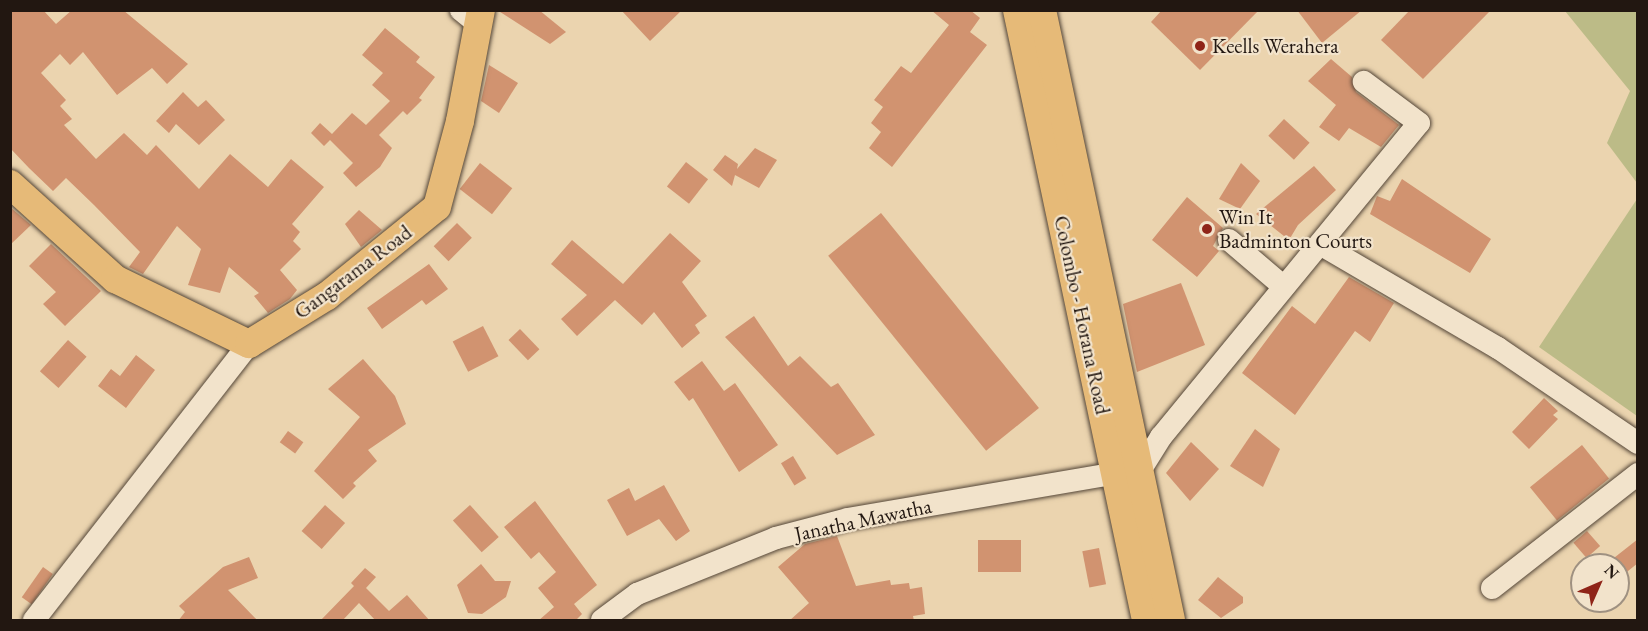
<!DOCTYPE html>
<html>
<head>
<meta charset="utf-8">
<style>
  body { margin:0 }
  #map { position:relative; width:1648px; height:631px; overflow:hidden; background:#ebd4af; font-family:"EB Garamond",serif }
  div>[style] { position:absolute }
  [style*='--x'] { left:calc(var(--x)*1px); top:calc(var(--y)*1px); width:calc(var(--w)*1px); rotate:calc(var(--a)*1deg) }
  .green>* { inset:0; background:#bcbb87 }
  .building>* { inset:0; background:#d19370; transform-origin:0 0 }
  .roads { filter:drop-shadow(0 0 2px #544638) drop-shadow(0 0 2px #544638) }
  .minor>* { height:22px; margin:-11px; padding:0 11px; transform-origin:11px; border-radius:11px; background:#f2e3cb }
  .major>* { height:28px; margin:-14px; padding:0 14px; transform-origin:14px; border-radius:14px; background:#e6ba78 }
  .dots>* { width:16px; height:16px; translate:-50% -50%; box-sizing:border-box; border:3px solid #f2e3cb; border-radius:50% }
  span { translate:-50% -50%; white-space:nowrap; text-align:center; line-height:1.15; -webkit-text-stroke:4.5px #f2e3cb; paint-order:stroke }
  .poi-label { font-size:21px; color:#221711 }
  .left { translate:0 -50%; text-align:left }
  .street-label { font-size:21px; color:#221711 }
  .frame { position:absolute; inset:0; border:12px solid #221711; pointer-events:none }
  .north { position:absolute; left:1570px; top:553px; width:60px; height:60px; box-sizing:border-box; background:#f2e3cb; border:2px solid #9f9181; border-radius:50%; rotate:45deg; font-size:16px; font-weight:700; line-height:24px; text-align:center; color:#221711 }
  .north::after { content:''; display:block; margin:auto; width:21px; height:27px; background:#8f2418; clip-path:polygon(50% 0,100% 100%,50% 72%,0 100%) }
</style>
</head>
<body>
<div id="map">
  <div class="green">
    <div style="clip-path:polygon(1565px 11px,1637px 11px,1637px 183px,1607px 143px,1630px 91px)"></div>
    <div style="clip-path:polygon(1637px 199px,1638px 416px,1637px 416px,1539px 347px)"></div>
  </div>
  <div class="building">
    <div style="clip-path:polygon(10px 10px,43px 10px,56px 24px,72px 10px,123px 10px,188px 64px,167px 84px,152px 68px,117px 95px,83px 52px,70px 65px,60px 54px,41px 73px,66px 100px,60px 106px,72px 119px,64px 125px,96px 159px,124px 133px,147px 155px,156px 145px,199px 189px,230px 154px,268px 187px,291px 159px,324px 187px,292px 224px,300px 232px,293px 241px,301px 249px,280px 270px,297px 290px,290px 299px,268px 313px,254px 296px,259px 293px,229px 267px,220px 293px,188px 285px,201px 249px,177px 226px,143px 274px,129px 267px,140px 252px,94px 205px,66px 178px,53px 191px,29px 168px,10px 148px)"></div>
    <div style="clip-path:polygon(497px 10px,539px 10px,566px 32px,550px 44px)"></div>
    <div style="clip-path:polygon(621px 10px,682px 10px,650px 41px)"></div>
    <div style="clip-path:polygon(931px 10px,970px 10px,980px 18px,970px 32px,987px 45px,892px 167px,869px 148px,881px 132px,871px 123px,883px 107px,874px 100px,901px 66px,911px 73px,949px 25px)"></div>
    <div style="clip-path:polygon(1162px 10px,1259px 10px,1200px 70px,1151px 22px)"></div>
    <div style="clip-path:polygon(1297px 10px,1362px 10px,1322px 43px)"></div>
    <div style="clip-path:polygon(1410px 10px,1491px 10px,1423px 79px,1381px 40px)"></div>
    <div style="clip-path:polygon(385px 28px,420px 57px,416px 62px,435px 77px,419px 98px,422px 100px,407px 115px,403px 111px,379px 135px,392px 148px,380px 167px,356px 187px,343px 173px,353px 163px,330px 140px,324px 146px,311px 133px,320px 123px,332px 134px,352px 113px,366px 125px,390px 101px,372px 85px,383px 73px,362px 55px)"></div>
    <div style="clip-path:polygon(1331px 59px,1352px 77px,1356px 92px,1399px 125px,1381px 147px,1349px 128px,1339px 141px,1319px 127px,1336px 105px,1308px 81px)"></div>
    <div style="clip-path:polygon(489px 65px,518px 83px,499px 113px,481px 101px)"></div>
    <div style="clip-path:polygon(183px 92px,198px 107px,206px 100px,225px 120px,199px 145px,176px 124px,169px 133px,156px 121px)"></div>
    <div style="left:1284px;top:119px;width:35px;height:23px;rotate:43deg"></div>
    <div style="clip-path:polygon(755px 148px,777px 160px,759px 188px,735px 175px,732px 186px,713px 170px,725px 155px,738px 164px,737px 169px)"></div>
    <div style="left:686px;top:162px;width:28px;height:31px;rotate:38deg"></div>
    <div style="left:480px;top:163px;width:41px;height:33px;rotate:38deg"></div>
    <div style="clip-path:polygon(1241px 163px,1260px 181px,1240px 209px,1219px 199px)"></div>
    <div style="clip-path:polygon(1314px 166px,1336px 190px,1298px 225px,1289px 240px,1256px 214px)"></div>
    <div style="clip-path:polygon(1402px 179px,1491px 239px,1470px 273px,1370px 214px,1377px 196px,1390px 201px)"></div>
    <div style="clip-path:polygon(1187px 197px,1223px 228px,1213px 246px,1219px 251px,1197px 277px,1152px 240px)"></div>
    <div style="clip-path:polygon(10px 207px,31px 225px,10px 245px)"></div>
    <div style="clip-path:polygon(359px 210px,382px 230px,361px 247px,345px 224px)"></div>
    <div style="left:881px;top:213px;width:251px;height:68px;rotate:51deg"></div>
    <div style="left:457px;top:223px;width:21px;height:33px;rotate:45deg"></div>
    <div style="clip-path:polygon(670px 233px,701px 261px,682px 282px,707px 316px,695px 325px,700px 333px,682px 348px,654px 312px,642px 325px,615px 300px,577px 336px,561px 319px,587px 295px,551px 264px,572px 240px,623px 284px)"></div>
    <div style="clip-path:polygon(51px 244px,101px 291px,65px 326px,43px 304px,56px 292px,29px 266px)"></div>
    <div style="clip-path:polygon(429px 264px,448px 289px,426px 305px,422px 300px,382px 329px,367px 308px)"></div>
    <div style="clip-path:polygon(1349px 277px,1394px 303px,1370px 342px,1355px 331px,1295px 415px,1242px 373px,1292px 306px,1315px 324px)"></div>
    <div style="clip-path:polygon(1181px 283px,1205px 345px,1137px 372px,1123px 304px)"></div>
    <div style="clip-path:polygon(754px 316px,788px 366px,800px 356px,831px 387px,838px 383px,875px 435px,837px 455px,725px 337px)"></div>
    <div style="left:483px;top:326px;width:34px;height:34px;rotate:63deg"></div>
    <div style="left:520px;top:329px;width:28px;height:16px;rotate:46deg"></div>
    <div style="left:68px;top:340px;width:25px;height:42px;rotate:42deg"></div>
    <div style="clip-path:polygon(136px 355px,155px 370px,126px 408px,98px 386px,111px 369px,120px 376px)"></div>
    <div style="clip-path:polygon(363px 359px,395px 396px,406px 424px,368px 450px,377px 461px,353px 483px,356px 486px,343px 499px,314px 471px,360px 417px,328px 389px)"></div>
    <div style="clip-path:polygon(702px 361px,724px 391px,735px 383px,778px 445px,739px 472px,693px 398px,689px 401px,674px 382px)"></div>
    <div style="clip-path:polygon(1544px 398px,1558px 411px,1553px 415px,1558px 419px,1529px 449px,1512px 432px)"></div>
    <div style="clip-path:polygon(1255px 429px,1280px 449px,1263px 487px,1230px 466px)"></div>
    <div style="left:288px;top:431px;width:19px;height:14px;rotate:36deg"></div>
    <div style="clip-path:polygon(1191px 442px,1219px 469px,1190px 501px,1166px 473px)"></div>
    <div style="left:1582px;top:445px;width:43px;height:67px;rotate:51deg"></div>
    <div style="left:793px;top:456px;width:26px;height:14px;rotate:59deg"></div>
    <div style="clip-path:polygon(664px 485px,690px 531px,676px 541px,659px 519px,627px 536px,607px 500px,629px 488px,635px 501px)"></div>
    <div style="clip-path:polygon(535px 501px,597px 585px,574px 604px,582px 614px,575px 621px,538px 621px,554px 607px,538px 588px,556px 572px,539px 552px,531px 559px,504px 527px)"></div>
    <div style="left:325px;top:505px;width:27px;height:35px;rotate:42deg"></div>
    <div style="left:470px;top:505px;width:43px;height:23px;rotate:48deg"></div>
    <div style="left:1587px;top:531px;width:20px;height:18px;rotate:49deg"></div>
    <div style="clip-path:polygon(837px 536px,856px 586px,890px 580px,891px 585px,909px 583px,910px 589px,922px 587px,925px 614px,913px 616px,914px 621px,789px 621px,809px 603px,778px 567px,805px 544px)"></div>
    <div style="clip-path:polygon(1638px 539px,1638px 563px,1618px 579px,1618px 565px,1605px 565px)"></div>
    <div style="left:1021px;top:540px;width:32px;height:43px;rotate:90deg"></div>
    <div style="left:1099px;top:548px;width:37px;height:17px;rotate:79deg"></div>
    <div style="clip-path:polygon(249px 557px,258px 578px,228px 590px,258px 621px,178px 621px,185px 612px,179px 606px,223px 567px)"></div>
    <div style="clip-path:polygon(481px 564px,495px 581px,511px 581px,506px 597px,482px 614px,468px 613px,457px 585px)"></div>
    <div style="left:43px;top:567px;width:12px;height:37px;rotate:35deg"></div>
    <div style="clip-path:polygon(365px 568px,376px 577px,366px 588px,389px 611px,407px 595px,430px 621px,376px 621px,359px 603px,342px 621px,320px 621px,354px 586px,351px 583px)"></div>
    <div style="clip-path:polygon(1218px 577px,1243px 597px,1243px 603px,1221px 618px,1198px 600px)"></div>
  </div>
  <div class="roads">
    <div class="minor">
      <div style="--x:461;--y:10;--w:19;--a:39"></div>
      <div style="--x:1229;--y:240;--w:72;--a:40.5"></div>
      <div style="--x:1320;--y:244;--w:206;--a:30.3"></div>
      <div style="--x:1498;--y:348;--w:169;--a:34.2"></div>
      <div style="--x:1492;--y:588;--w:185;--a:-38"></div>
      <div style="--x:34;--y:620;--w:350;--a:-52.1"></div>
      <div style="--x:602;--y:620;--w:44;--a:-36.6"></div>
      <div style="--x:637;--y:594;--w:150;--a:-21.9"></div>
      <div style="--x:776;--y:538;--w:74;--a:-14.8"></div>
      <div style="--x:848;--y:519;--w:297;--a:-9.7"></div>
      <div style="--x:1141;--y:469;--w:38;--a:-58"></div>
      <div style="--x:1161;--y:437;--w:406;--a:-50.6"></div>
      <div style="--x:1419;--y:123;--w:69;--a:-143.3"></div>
    </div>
    <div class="major">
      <div style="--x:1017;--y:10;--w:623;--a:78.06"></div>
      <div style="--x:1042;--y:10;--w:623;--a:78.06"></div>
      <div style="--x:10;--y:184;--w:142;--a:42.1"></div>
      <div style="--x:115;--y:279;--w:149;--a:25.9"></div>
      <div style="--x:249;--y:344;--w:92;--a:-31.6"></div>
      <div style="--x:327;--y:296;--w:141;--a:-39"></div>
      <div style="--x:437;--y:207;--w:89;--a:-75"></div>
      <div style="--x:460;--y:121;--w:113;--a:-79.3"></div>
    </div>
  </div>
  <div class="dots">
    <div style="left:1200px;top:46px;background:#8f2418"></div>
    <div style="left:1207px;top:229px;background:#8f2418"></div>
  </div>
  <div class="poi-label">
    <span class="left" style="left:1212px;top:46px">Keells Werahera</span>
    <span class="left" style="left:1219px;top:229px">Win It<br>Badminton Courts</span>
  </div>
  <div class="street-label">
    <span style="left:353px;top:272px;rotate:-37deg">Gangarama Road</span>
    <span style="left:1082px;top:315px;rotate:78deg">Colombo - Horana Road</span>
    <span style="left:863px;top:520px;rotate:-12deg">Janatha Mawatha</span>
  </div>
  <div class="frame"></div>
  <div class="north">N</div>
</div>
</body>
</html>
